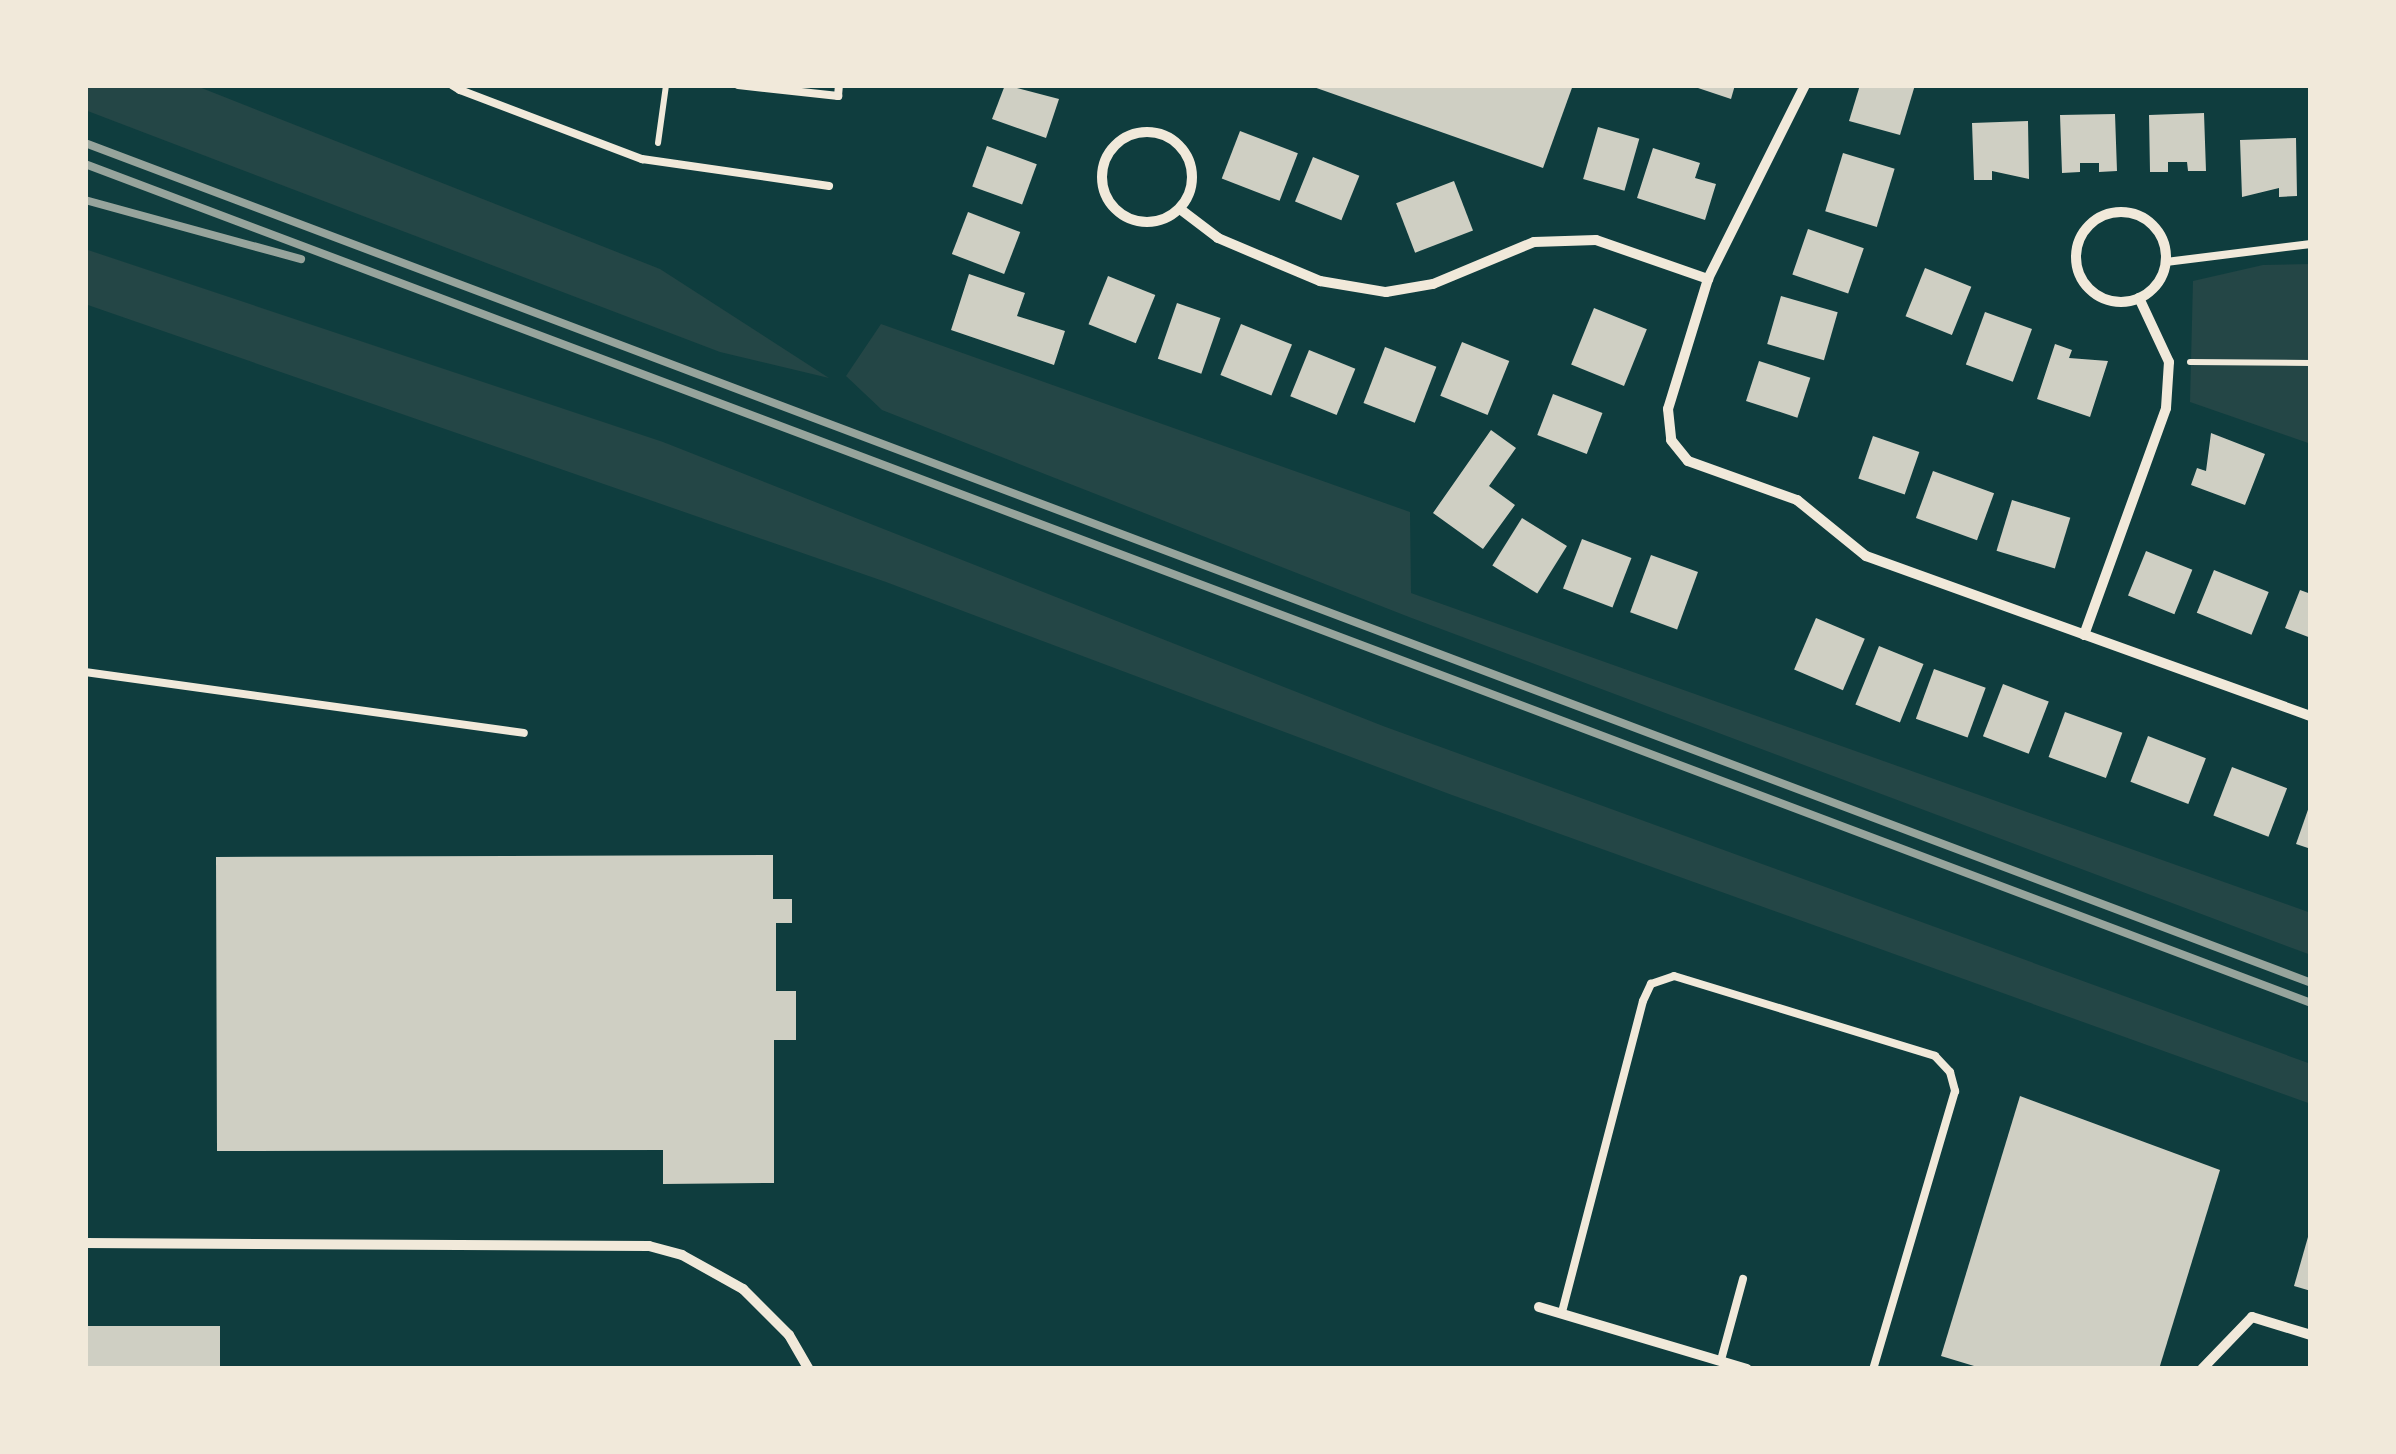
<!DOCTYPE html>
<html>
<head>
<meta charset="utf-8">
<style>
  body { margin:0 }
  #map { position:relative; width:2396px; height:1454px; overflow:hidden; background:#0f3d3e; font-family:"Fira Sans Condensed",sans-serif }
  div>[style] { position:absolute }
  [style*='--x'] { left:calc(var(--x)*1px); top:calc(var(--y)*1px); width:calc(var(--w)*1px); rotate:calc(var(--a)*1deg) }
  .green>* { inset:0; background:#244646 }
  .building>* { inset:0; background:#cfcfc3; transform-origin:0 0 }
  .path>* { height:6px; margin:-3px; padding:0 3px; transform-origin:3px; border-radius:3px; background:#f1e9da }
  .service>* { height:8px; margin:-4px; padding:0 4px; transform-origin:4px; border-radius:4px; background:#f1e9da }
  .minor>* { height:10px; margin:-5px; padding:0 5px; transform-origin:5px; border-radius:5px; background:#f1e9da }
  .minor>.ring { margin:-5px; padding:0; box-sizing:content-box; background:none; border:10px solid #f1e9da; border-radius:50% }
  .rail>* { height:8px; margin:-4px; padding:0 4px; transform-origin:4px; border-radius:4px; background:#97a49c }
  span { translate:-50% -50%; white-space:nowrap; text-align:center; line-height:1.15; -webkit-text-stroke:8px #f1e9da; paint-order:stroke }
  .frame { position:absolute; inset:0; border:88px solid #f1e9da; pointer-events:none }
</style>
</head>
<body>
<div id="map">
  <div class="green">
    <div style="clip-path:polygon(85px 85px,194px 85px,660px 269px,829px 378px,720px 352px,85px 110px)"></div>
    <div style="clip-path:polygon(85px 249px,663px 442px,1383px 726px,2311px 1064px,2311px 1104px,1452px 795px,886px 582px,85px 304px)"></div>
    <div style="clip-path:polygon(2311px 264px,2311px 444px,2190px 402px,2193px 281px,2263px 265px)"></div>
    <div style="clip-path:polygon(881px 324px,1410px 512px,1411px 593px,2311px 913px,2311px 955px,1409px 617px,882px 410px,846px 376px)"></div>
  </div>
  <div class="building">
    <div style="clip-path:polygon(1005px 85px,1059px 99px,1046px 138px,992px 119px)"></div>
    <div style="clip-path:polygon(1308px 85px,1573px 85px,1543px 168px)"></div>
    <div style="clip-path:polygon(1689px 85px,1735px 85px,1731px 99px)"></div>
    <div style="clip-path:polygon(1860px 85px,1915px 85px,1900px 135px,1849px 121px)"></div>
    <div style="clip-path:polygon(2204px 113px,2206px 171px,2188px 171px,2187px 162px,2168px 162px,2168px 172px,2150px 172px,2149px 115px)"></div>
    <div style="clip-path:polygon(2115px 114px,2117px 171px,2099px 172px,2099px 163px,2080px 163px,2080px 172px,2062px 173px,2060px 115px)"></div>
    <div style="clip-path:polygon(2028px 121px,2029px 179px,1992px 171px,1992px 180px,1974px 180px,1972px 123px)"></div>
    <div style="left:1598px;top:127px;width:43px;height:54px;rotate:16deg"></div>
    <div style="left:1240px;top:131px;width:62px;height:51px;rotate:21deg"></div>
    <div style="clip-path:polygon(2296px 138px,2297px 196px,2279px 197px,2279px 188px,2242px 197px,2240px 140px)"></div>
    <div style="left:987px;top:146px;width:53px;height:43px;rotate:20deg"></div>
    <div style="clip-path:polygon(1653px 148px,1700px 163px,1695px 178px,1716px 184px,1705px 220px,1637px 198px)"></div>
    <div style="left:1843px;top:153px;width:54px;height:61px;rotate:17deg"></div>
    <div style="left:1313px;top:157px;width:50px;height:48px;rotate:22deg"></div>
    <div style="left:1454px;top:181px;width:53px;height:62px;rotate:69deg"></div>
    <div style="left:968px;top:212px;width:56px;height:45px;rotate:21deg"></div>
    <div style="left:1808px;top:229px;width:59px;height:48px;rotate:19deg"></div>
    <div style="left:1925px;top:268px;width:50px;height:52px;rotate:22deg"></div>
    <div style="clip-path:polygon(969px 274px,1025px 293px,1017px 316px,1065px 331px,1054px 365px,951px 330px)"></div>
    <div style="left:1108px;top:276px;width:51px;height:52px;rotate:22deg"></div>
    <div style="left:1781px;top:296px;width:59px;height:50px;rotate:16deg"></div>
    <div style="left:1177px;top:303px;width:46px;height:59px;rotate:19deg"></div>
    <div style="left:1594px;top:308px;width:57px;height:61px;rotate:22deg"></div>
    <div style="left:1985px;top:312px;width:50px;height:56px;rotate:20deg"></div>
    <div style="left:1241px;top:324px;width:55px;height:55px;rotate:22deg"></div>
    <div style="left:1462px;top:342px;width:51px;height:58px;rotate:22deg"></div>
    <div style="clip-path:polygon(2055px 344px,2072px 350px,2069px 358px,2108px 361px,2090px 417px,2037px 399px)"></div>
    <div style="left:1385px;top:347px;width:55px;height:60px;rotate:21deg"></div>
    <div style="left:1309px;top:350px;width:50px;height:50px;rotate:22deg"></div>
    <div style="left:1759px;top:361px;width:54px;height:42px;rotate:18deg"></div>
    <div style="left:1553px;top:394px;width:53px;height:44px;rotate:21deg"></div>
    <div style="clip-path:polygon(1491px 430px,1516px 448px,1489px 486px,1515px 505px,1483px 549px,1433px 513px)"></div>
    <div style="clip-path:polygon(2211px 433px,2265px 454px,2245px 505px,2191px 485px,2197px 468px,2206px 471px)"></div>
    <div style="left:1873px;top:436px;width:49px;height:45px;rotate:19deg"></div>
    <div style="left:1933px;top:471px;width:65px;height:50px;rotate:20deg"></div>
    <div style="left:2012px;top:500px;width:61px;height:53px;rotate:17deg"></div>
    <div style="left:1522px;top:518px;width:53px;height:56px;rotate:32deg"></div>
    <div style="left:1582px;top:539px;width:53px;height:53px;rotate:21deg"></div>
    <div style="left:2146px;top:551px;width:50px;height:48px;rotate:22deg"></div>
    <div style="left:1651px;top:555px;width:50px;height:61px;rotate:20deg"></div>
    <div style="left:2214px;top:570px;width:59px;height:46px;rotate:22deg"></div>
    <div style="clip-path:polygon(2300px 590px,2311px 594px,2311px 638px,2285px 628px)"></div>
    <div style="left:1816px;top:618px;width:53px;height:56px;rotate:23deg"></div>
    <div style="left:1879px;top:646px;width:48px;height:63px;rotate:22deg"></div>
    <div style="left:1934px;top:669px;width:55px;height:53px;rotate:20deg"></div>
    <div style="left:2003px;top:684px;width:49px;height:56px;rotate:21deg"></div>
    <div style="left:2065px;top:712px;width:61px;height:48px;rotate:20deg"></div>
    <div style="left:2148px;top:736px;width:62px;height:49px;rotate:21deg"></div>
    <div style="left:2232px;top:767px;width:59px;height:52px;rotate:21deg"></div>
    <div style="clip-path:polygon(2310px 804px,2311px 804px,2311px 849px,2296px 844px)"></div>
    <div style="clip-path:polygon(773px 855px,773px 899px,792px 899px,792px 923px,776px 923px,776px 991px,796px 991px,796px 1040px,774px 1040px,774px 1183px,663px 1184px,663px 1150px,217px 1151px,216px 857px)"></div>
    <div style="clip-path:polygon(2020px 1096px,2220px 1170px,2159px 1369px,1984px 1369px,1941px 1356px)"></div>
    <div style="clip-path:polygon(2310px 1230px,2311px 1230px,2311px 1291px,2294px 1286px)"></div>
    <div style="left:85px;top:1326px;width:135px;height:43px"></div>
  </div>
  <div class="path">
    <div style="--x:658;--y:143;--w:59;--a:-82.1"></div>
    <div style="--x:2190;--y:362;--w:121;--a:0.5"></div>
  </div>
  <div class="service">
    <div style="--x:452;--y:85;--w:9;--a:32"></div>
    <div style="--x:460;--y:90;--w:6;--a:-59"></div>
    <div style="--x:738;--y:85;--w:101;--a:6.3"></div>
    <div style="--x:838;--y:96;--w:11;--a:-85"></div>
    <div style="--x:460;--y:90;--w:195;--a:20.8"></div>
    <div style="--x:642;--y:159;--w:189;--a:8.2"></div>
    <div style="--x:2166;--y:262;--w:146;--a:-7.1"></div>
    <div style="--x:85;--y:672;--w:443;--a:7.9"></div>
    <div style="--x:1562;--y:1312;--w:321;--a:-75.4"></div>
    <div style="--x:1643;--y:1001;--w:19;--a:-65"></div>
    <div style="--x:1651;--y:984;--w:24;--a:-19"></div>
    <div style="--x:1674;--y:976;--w:273;--a:17"></div>
    <div style="--x:1935;--y:1056;--w:22;--a:47"></div>
    <div style="--x:1950;--y:1072;--w:20;--a:75"></div>
    <div style="--x:1955;--y:1091;--w:290;--a:106.4"></div>
    <div style="--x:1721;--y:1360;--w:84;--a:-74.8"></div>
  </div>
  <div class="minor">
    <div style="--x:1805;--y:85;--w:217;--a:116.6"></div>
    <div style="--x:1708;--y:279;--w:136;--a:107.1"></div>
    <div style="--x:1668;--y:409;--w:31;--a:84"></div>
    <div style="--x:1671;--y:440;--w:27;--a:51"></div>
    <div style="--x:1688;--y:461;--w:116;--a:19.7"></div>
    <div style="--x:1797;--y:500;--w:89;--a:39.1"></div>
    <div style="--x:1866;--y:556;--w:473;--a:19.8"></div>
    <div class="ring" style="left:1102px;top:132px;width:80px;height:80px"></div>
    <div style="--x:1180;--y:209;--w:48;--a:37.3"></div>
    <div style="--x:1218;--y:238;--w:111;--a:22.9"></div>
    <div style="--x:1320;--y:281;--w:67;--a:9.5"></div>
    <div style="--x:1386;--y:292;--w:48;--a:-9.7"></div>
    <div style="--x:1433;--y:284;--w:109;--a:-22.6"></div>
    <div style="--x:1534;--y:242;--w:62;--a:-1.8"></div>
    <div style="--x:1596;--y:240;--w:119;--a:19.2"></div>
    <div class="ring" style="left:2076px;top:212px;width:80px;height:80px"></div>
    <div style="--x:2084;--y:635;--w:241;--a:-70.1"></div>
    <div style="--x:2166;--y:408;--w:46;--a:-86.3"></div>
    <div style="--x:2169;--y:362;--w:71;--a:-115.1"></div>
    <div style="--x:85;--y:1243;--w:564;--a:0.3"></div>
    <div style="--x:649;--y:1246;--w:34;--a:15"></div>
    <div style="--x:682;--y:1255;--w:70;--a:29.1"></div>
    <div style="--x:743;--y:1289;--w:65;--a:45"></div>
    <div style="--x:789;--y:1335;--w:39;--a:60"></div>
    <div style="--x:1539;--y:1307;--w:217;--a:16.6"></div>
    <div style="--x:2202;--y:1369;--w:72;--a:-46.1"></div>
    <div style="--x:2252;--y:1317;--w:62;--a:17"></div>
  </div>
  <div class="rail">
    <div style="--x:85;--y:143;--w:2379;--a:20.67"></div>
    <div style="--x:85;--y:164;--w:2379;--a:20.65"></div>
    <div style="--x:85;--y:200;--w:224;--a:15.3"></div>
  </div>
  <div class="frame"></div>
</div>
</body>
</html>
